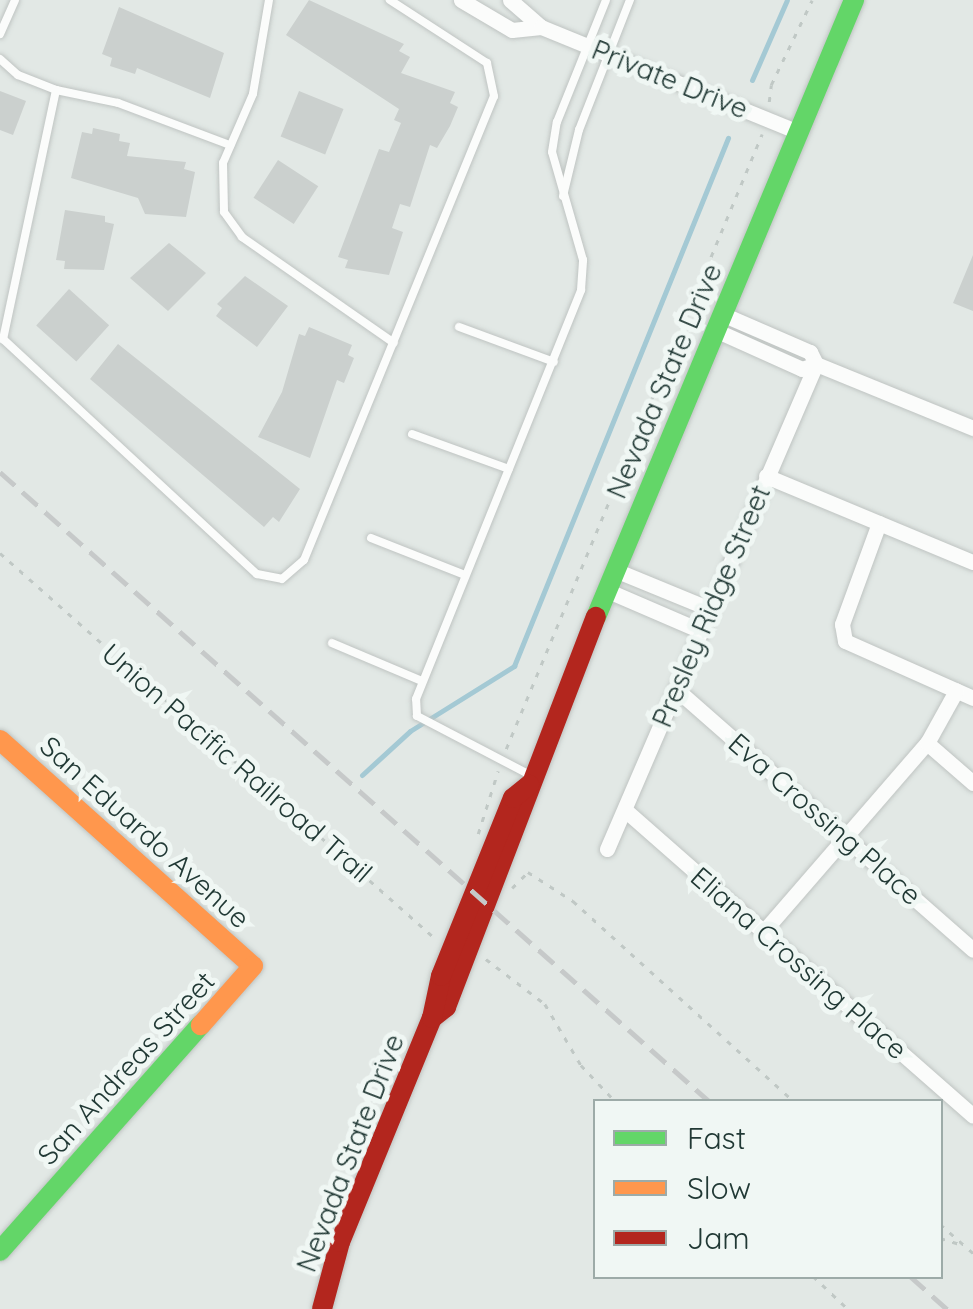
<!DOCTYPE html>
<html>
<head>
<meta charset="utf-8">
<style>
  body { margin:0 }
  #map { position:relative; width:973px; height:1309px; overflow:hidden; background:#e2e8e5; font-family:Quicksand,sans-serif }
  div>[style] { position:absolute }
  [style*='--x'] { left:calc(var(--x)*1px); top:calc(var(--y)*1px); width:calc(var(--w)*1px); rotate:calc(var(--a)*1deg) }
  .stream>* { height:5px; margin:-2.5px; padding:0 2.5px; transform-origin:2.5px; border-radius:2.5px; background:#a4c9d4 }
  .building>* { inset:0; background:#cbd0ce; transform-origin:0 0 }
  .path>* { height:2.5px; margin-top:-1.25px; transform-origin:0; background:repeating-linear-gradient(90deg,#c0c8c5 0 5px,transparent 0 13px) }
  .roads { filter:drop-shadow(0 0 2px #bfc4c2) drop-shadow(0 0 2px #bfc4c2) }
  .lane>* { height:8px; margin:-4px; padding:0 4px; transform-origin:4px; border-radius:4px; background:#fbfcfb }
  .street>* { height:15px; margin:-7.5px; padding:0 7.5px; transform-origin:7.5px; border-radius:7.5px; background:#fbfcfb }
  .fast>* { height:20px; margin:-10px; padding:0 10px; transform-origin:10px; border-radius:10px; background:#63d668 }
  .slow>* { height:20px; margin:-10px; padding:0 10px; transform-origin:10px; border-radius:10px; background:#ff974d }
  .jam>* { height:20px; margin:-10px; padding:0 10px; transform-origin:10px; border-radius:10px; background:#b3261e }
  .rail>* { height:5px; margin-top:-2.5px; transform-origin:0; background:repeating-linear-gradient(90deg,#c6c9c9 0 20px,transparent 0 30px) }
  span { translate:-50% -50%; white-space:nowrap; text-align:center; line-height:1.15; -webkit-text-stroke:10px #f0f7f4; paint-order:stroke }
  .street-label { font-size:28px; color:#213935 }
  .legend { position:absolute; left:593px; top:1099px; width:350px; height:180px; box-sizing:border-box; background:#f0f7f4; border:2px solid #9daba8; margin:0; padding:12px 18px; list-style:none; font-size:30px; color:#213935 }
  .legend li { display:flex; align-items:center; gap:20px; height:50px }
  .legend b { width:50px; border:2px solid #9daba8 }
</style>
</head>
<body>
<div id="map">
  <div class="stream">
    <div style="--x:752;--y:80;--w:87;--a:-66.4"></div>
    <div style="--x:362;--y:775;--w:65;--a:-42.5"></div>
    <div style="--x:410;--y:731;--w:123;--a:-32"></div>
    <div style="--x:514;--y:666;--w:570;--a:-67.94"></div>
  </div>
  <div class="building">
    <div style="clip-path:polygon(309px 0,404px 44px,399px 51px,410px 57px,401px 73px,455px 92px,450px 103px,458px 107px,450px 126px,437px 148px,430px 145px,410px 207px,400px 204px,392px 228px,403px 232px,389px 275px,345px 268px,348px 260px,338px 257px,379px 149px,389px 152px,401px 123px,394px 120px,399px 109px,286px 35px)"></div>
    <div style="clip-path:polygon(119px 7px,224px 53px,210px 98px,137px 68px,135px 74px,110px 66px,112px 58px,102px 54px)"></div>
    <div style="clip-path:polygon(0 91px,26px 101px,13px 135px,0 130px)"></div>
    <div style="left:299px;top:91px;width:48px;height:49px;rotate:22deg"></div>
    <div style="clip-path:polygon(93px 128px,120px 134px,119px 141px,130px 143px,127px 156px,186px 162px,184px 169px,195px 172px,186px 217px,145px 214px,138px 198px,71px 178px,82px 132px,92px 134px)"></div>
    <div style="left:278px;top:160px;width:48px;height:45px;rotate:33deg"></div>
    <div style="clip-path:polygon(65px 210px,105px 216px,105px 222px,114px 224px,104px 270px,64px 269px,65px 261px,56px 260px)"></div>
    <div style="clip-path:polygon(169px 243px,206px 273px,168px 311px,130px 278px)"></div>
    <div style="clip-path:polygon(973px 255px,973px 311px,953px 303px)"></div>
    <div style="clip-path:polygon(245px 276px,288px 306px,257px 347px,216px 316px,222px 308px,217px 304px)"></div>
    <div style="left:69px;top:289px;width:54px;height:49px;rotate:42deg"></div>
    <div style="clip-path:polygon(309px 327px,352px 345px,348px 355px,354px 358px,344px 383px,337px 380px,310px 458px,258px 437px,282px 392px,299px 334px,305px 336px)"></div>
    <div style="clip-path:polygon(118px 344px,300px 489px,279px 522px,273px 517px,264px 527px,90px 379px)"></div>
  </div>
  <div class="path">
    <div style="--x:769;--y:102;--w:17;--a:-83"></div>
    <div style="--x:771;--y:85;--w:94;--a:-64.2"></div>
    <div style="--x:0;--y:553;--w:584;--a:41.53"></div>
    <div style="--x:506;--y:749;--w:666;--a:-67.4"></div>
    <div style="--x:478;--y:834;--w:66;--a:-72.4"></div>
    <div style="--x:512;--y:888;--w:23;--a:-45"></div>
    <div style="--x:528;--y:872;--w:54;--a:32.8"></div>
    <div style="--x:573;--y:901;--w:299;--a:42.2"></div>
    <div style="--x:486;--y:959;--w:74;--a:37.3"></div>
    <div style="--x:545;--y:1004;--w:71;--a:59.5"></div>
    <div style="--x:581;--y:1065;--w:51;--a:46.6"></div>
    <div style="--x:940;--y:1224;--w:44;--a:41.3"></div>
    <div style="--x:940;--y:1238;--w:24;--a:17"></div>
    <div style="--x:813;--y:1276;--w:48;--a:43.3"></div>
  </div>
  <div class="roads">
    <div class="lane">
      <div style="--x:269;--y:0;--w:95;--a:99.7"></div>
      <div style="--x:253;--y:94;--w:75;--a:113.5"></div>
      <div style="--x:223;--y:163;--w:49;--a:88.8"></div>
      <div style="--x:224;--y:212;--w:31;--a:54"></div>
      <div style="--x:242;--y:237;--w:185;--a:34.9"></div>
      <div style="--x:0;--y:34;--w:37;--a:-66"></div>
      <div style="--x:0;--y:59;--w:24;--a:42"></div>
      <div style="--x:18;--y:75;--w:41;--a:21.5"></div>
      <div style="--x:56;--y:90;--w:63;--a:11.8"></div>
      <div style="--x:118;--y:103;--w:120;--a:20.6"></div>
      <div style="--x:56;--y:90;--w:255;--a:102"></div>
      <div style="--x:3;--y:339;--w:346;--a:42.8"></div>
      <div style="--x:257;--y:574;--w:25;--a:11"></div>
      <div style="--x:282;--y:579;--w:29;--a:-41"></div>
      <div style="--x:304;--y:560;--w:501;--a:-67.73"></div>
      <div style="--x:494;--y:96;--w:34;--a:-102"></div>
      <div style="--x:487;--y:63;--w:116;--a:-147"></div>
      <div style="--x:563;--y:196;--w:68;--a:-76.4"></div>
      <div style="--x:579;--y:130;--w:140;--a:-68.6"></div>
      <div style="--x:459;--y:327;--w:101;--a:20.2"></div>
      <div style="--x:412;--y:434;--w:103;--a:19.8"></div>
      <div style="--x:371;--y:538;--w:101;--a:21.5"></div>
      <div style="--x:332;--y:643;--w:98;--a:22.9"></div>
      <div style="--x:532;--y:776;--w:130;--a:-152.4"></div>
      <div style="--x:417;--y:716;--w:17;--a:-93"></div>
      <div style="--x:416;--y:699;--w:441;--a:-68"></div>
      <div style="--x:581;--y:290;--w:30;--a:-86"></div>
      <div style="--x:583;--y:260;--w:112;--a:-106"></div>
      <div style="--x:552;--y:152;--w:30;--a:-81"></div>
      <div style="--x:557;--y:122;--w:131;--a:-68.1"></div>
    </div>
    <div class="street">
      <div style="--x:461;--y:0;--w:59;--a:30.5"></div>
      <div style="--x:512;--y:30;--w:29;--a:-6"></div>
      <div style="--x:510;--y:0;--w:41;--a:41.1"></div>
      <div style="--x:541;--y:27;--w:278;--a:22.2"></div>
      <div style="--x:722;--y:314;--w:96;--a:23.4"></div>
      <div style="--x:810;--y:352;--w:13;--a:63"></div>
      <div style="--x:816;--y:364;--w:170;--a:22.2"></div>
      <div style="--x:715;--y:330;--w:95;--a:24.1"></div>
      <div style="--x:802;--y:369;--w:15;--a:-20"></div>
      <div style="--x:766;--y:476;--w:224;--a:22.6"></div>
      <div style="--x:879;--y:523;--w:108;--a:110.1"></div>
      <div style="--x:842;--y:624;--w:17;--a:80"></div>
      <div style="--x:845;--y:641;--w:140;--a:24"></div>
      <div style="--x:615;--y:570;--w:103;--a:22.3"></div>
      <div style="--x:606;--y:590;--w:103;--a:23.3"></div>
      <div style="--x:676;--y:689;--w:395;--a:41.3"></div>
      <div style="--x:927;--y:743;--w:61;--a:41"></div>
      <div style="--x:625;--y:810;--w:463;--a:41.3"></div>
      <div style="--x:607;--y:849;--w:528;--a:-66.69"></div>
      <div style="--x:763;--y:932;--w:250;--a:-49.1"></div>
      <div style="--x:927;--y:743;--w:60;--a:-60.9"></div>
    </div>
    <div class="fast">
      <div style="--x:596;--y:617;--w:669;--a:-67.31"></div>
      <div style="--x:0;--y:1251;--w:302;--a:-48.4"></div>
    </div>
    <div class="slow">
      <div style="--x:0;--y:740;--w:339;--a:41.8"></div>
      <div style="--x:253;--y:966;--w:79;--a:131.4"></div>
    </div>
    <div class="jam">
      <div style="--x:432;--y:1018;--w:18;--a:-38"></div>
      <div style="--x:446;--y:1007;--w:418;--a:-69"></div>
      <div style="--x:322;--y:1309;--w:69;--a:-75"></div>
      <div style="--x:340;--y:1242;--w:242;--a:-67.7"></div>
      <div style="--x:432;--y:1018;--w:43;--a:-77.9"></div>
      <div style="--x:441;--y:976;--w:192;--a:-68"></div>
      <div style="--x:513;--y:798;--w:21;--a:-39"></div>
    </div>
  </div>
  <div class="rail">
    <div style="--x:0;--y:472;--w:949;--a:41.58"></div>
    <div style="--x:910;--y:1276;--w:50;--a:41.7"></div>
  </div>
  <div class="street-label">
    <span style="left:670px;top:79px;rotate:22deg">Private Drive</span>
    <span style="left:664px;top:381px;rotate:-67deg">Nevada State Drive</span>
    <span style="left:711px;top:606px;rotate:-67deg">Presley Ridge Street</span>
    <span style="left:237px;top:763px;rotate:41deg">Union Pacific Railroad Trail</span>
    <span style="left:825px;top:819px;rotate:41deg">Eva Crossing Place</span>
    <span style="left:145px;top:832px;rotate:42deg">San Eduardo Avenue</span>
    <span style="left:799px;top:963px;rotate:41deg">Eliana Crossing Place</span>
    <span style="left:126px;top:1068px;rotate:-48deg">San Andreas Street</span>
    <span style="left:350px;top:1153px;rotate:-69deg">Nevada State Drive</span>
  </div>
  <ul class="legend">
  <li><b style="height:12px;background:#63d668"></b>Fast</li>
  <li><b style="height:12px;background:#ff974d"></b>Slow</li>
  <li><b style="height:12px;background:#b3261e"></b>Jam</li>
  </ul>
</div>
</body>
</html>
